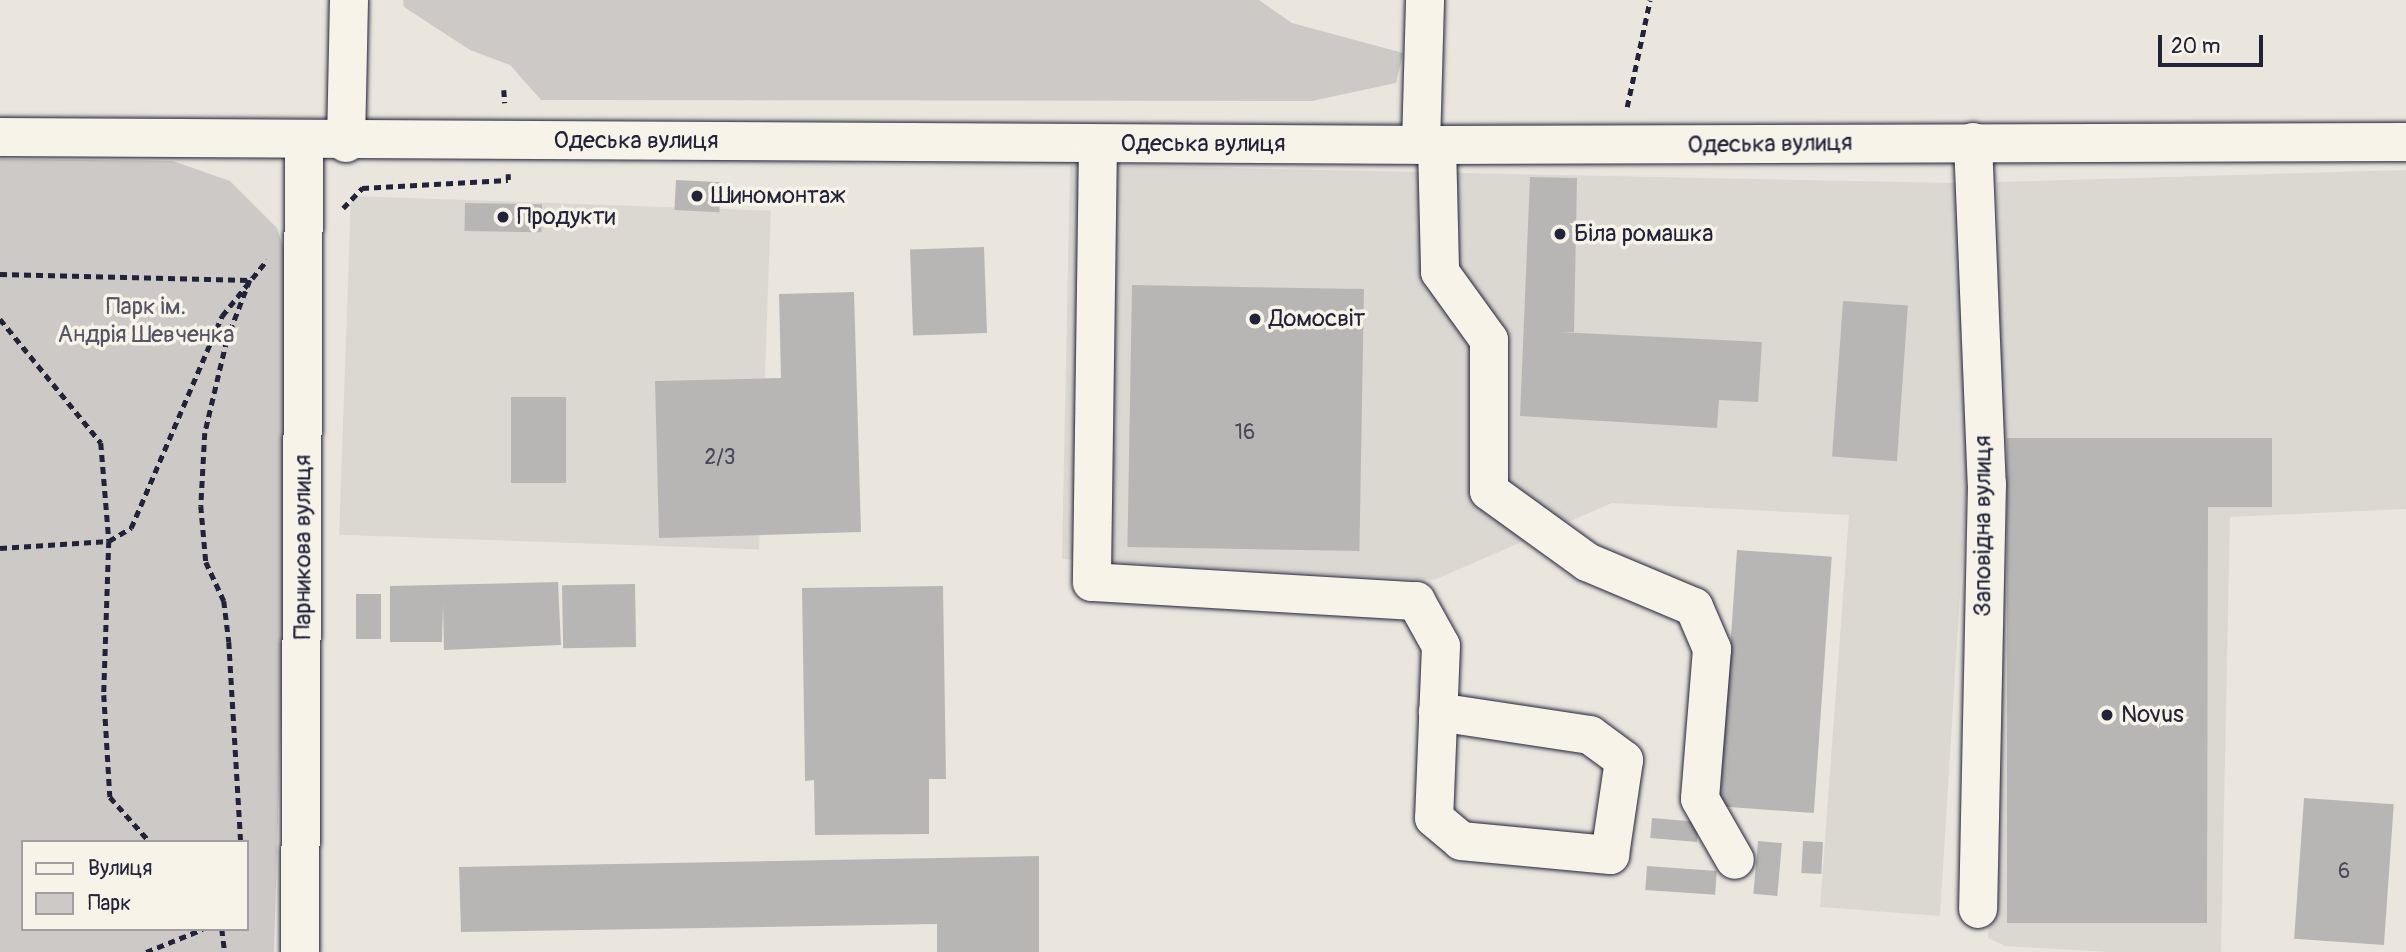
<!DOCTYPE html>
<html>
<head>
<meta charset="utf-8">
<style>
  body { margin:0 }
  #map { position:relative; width:2406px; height:952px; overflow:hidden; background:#eae6de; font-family:Pangolin,sans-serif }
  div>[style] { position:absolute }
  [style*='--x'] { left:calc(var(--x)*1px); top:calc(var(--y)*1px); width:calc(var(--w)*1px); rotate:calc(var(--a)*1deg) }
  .built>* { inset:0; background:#dbd8d2; transform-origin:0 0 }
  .green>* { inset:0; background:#cdc9c6 }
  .building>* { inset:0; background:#b8b6b5; transform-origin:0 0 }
  .path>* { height:4.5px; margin-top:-2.25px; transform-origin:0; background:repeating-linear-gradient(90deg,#22223b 0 7px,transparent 0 12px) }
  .roads { filter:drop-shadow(0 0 2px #22223b) drop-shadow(0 0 2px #22223b) }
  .minor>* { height:38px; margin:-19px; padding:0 19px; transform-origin:19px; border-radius:19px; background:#f7f3e8 }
  .dots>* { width:19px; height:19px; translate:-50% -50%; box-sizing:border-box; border:4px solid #f7f3e8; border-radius:50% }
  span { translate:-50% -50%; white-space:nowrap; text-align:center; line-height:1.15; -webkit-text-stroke:7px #f7f3e8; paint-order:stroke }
  .number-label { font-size:21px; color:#48475a }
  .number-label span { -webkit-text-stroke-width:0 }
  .street-label { font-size:24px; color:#22223b }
  .poi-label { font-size:24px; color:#22223b }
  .left { translate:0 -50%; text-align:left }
  .park-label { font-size:24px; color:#555465 }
  .legend { position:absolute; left:21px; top:840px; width:228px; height:91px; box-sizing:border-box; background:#f7f3e8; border:2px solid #a29fa3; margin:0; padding:9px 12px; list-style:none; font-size:21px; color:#22223b }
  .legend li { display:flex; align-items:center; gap:14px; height:35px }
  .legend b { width:35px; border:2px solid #a29fa3 }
  .scale { position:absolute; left:2158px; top:35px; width:105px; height:32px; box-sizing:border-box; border:4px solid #22223b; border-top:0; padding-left:9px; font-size:21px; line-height:24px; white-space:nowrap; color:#22223b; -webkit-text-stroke:5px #f7f3e8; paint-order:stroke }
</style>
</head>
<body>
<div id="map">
  <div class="built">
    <div style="clip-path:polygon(1070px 165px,1956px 183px,1970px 434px,1940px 916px,1820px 907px,1849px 515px,1612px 503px,1434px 580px,1062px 559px)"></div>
    <div style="clip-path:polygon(2406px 170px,2406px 509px,2230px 517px,2221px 952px,2109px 952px,2005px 946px,1988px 938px,2000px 475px,1997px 182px)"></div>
    <div style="left:351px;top:196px;width:420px;height:339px;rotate:2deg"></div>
  </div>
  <div class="green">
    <div style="clip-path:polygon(403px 0,1259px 0,1292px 23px,1403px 53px,1396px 83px,1312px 101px,541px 100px,510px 65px,470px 50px,404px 7px)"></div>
    <div style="clip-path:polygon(evenodd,0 159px,173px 161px,230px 181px,277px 228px,294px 282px,274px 952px,0 952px,0 159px,23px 842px,247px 842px,247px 929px,23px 929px,23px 842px)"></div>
  </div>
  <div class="building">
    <div style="clip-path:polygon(1530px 177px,1577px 178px,1574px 332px,1559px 332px,1762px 342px,1758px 402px,1719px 400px,1717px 428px,1520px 416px)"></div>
    <div style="left:676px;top:180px;width:45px;height:30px;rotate:3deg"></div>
    <div style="left:465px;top:203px;width:77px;height:28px;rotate:1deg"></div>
    <div style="left:984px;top:247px;width:86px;height:74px;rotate:88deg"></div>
    <div style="left:1132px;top:285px;width:232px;height:262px;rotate:1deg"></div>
    <div style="clip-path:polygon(854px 292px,861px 532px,659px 538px,655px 381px,781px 378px,779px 294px)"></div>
    <div style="left:1843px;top:301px;width:65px;height:156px;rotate:4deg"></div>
    <div style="left:511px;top:397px;width:55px;height:86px"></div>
    <div style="clip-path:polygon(2007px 438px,2272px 438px,2272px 507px,2208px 507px,2207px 923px,2007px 923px)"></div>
    <div style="left:1737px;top:550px;width:95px;height:257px;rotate:4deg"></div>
    <div style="clip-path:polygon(558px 582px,561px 645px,444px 650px,443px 604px,442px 642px,390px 642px,390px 586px)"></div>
    <div style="left:635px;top:584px;width:63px;height:73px;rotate:89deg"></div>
    <div style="clip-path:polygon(943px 586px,946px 779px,929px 779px,929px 834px,815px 835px,814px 780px,805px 781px,802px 588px)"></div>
    <div style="left:356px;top:594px;width:25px;height:45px"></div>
    <div style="left:2304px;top:798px;width:90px;height:141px;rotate:4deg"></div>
    <div style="left:1652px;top:818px;width:47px;height:20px;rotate:5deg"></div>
    <div style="left:1758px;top:841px;width:24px;height:53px;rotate:5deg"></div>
    <div style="left:1803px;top:841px;width:20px;height:32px;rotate:3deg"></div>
    <div style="clip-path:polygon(1039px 856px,1039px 952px,937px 952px,937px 924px,461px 932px,459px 867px)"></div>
    <div style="left:1647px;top:866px;width:70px;height:24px;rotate:4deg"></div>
  </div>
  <div class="path">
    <div style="--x:504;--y:90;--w:13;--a:86"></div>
    <div style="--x:1627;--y:107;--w:109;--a:-77.9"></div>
    <div style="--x:343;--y:208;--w:28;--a:-46"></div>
    <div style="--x:362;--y:188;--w:146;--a:-3.1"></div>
    <div style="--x:508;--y:180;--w:6;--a:-90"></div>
    <div style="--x:0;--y:274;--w:250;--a:1.4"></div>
    <div style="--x:250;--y:280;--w:64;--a:111"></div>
    <div style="--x:227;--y:340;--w:96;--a:103.3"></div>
    <div style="--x:205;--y:433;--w:73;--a:93.1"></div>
    <div style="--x:201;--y:506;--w:56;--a:84.9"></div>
    <div style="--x:206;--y:562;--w:43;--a:65.2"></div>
    <div style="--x:224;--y:601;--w:41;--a:83"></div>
    <div style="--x:229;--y:642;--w:200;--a:86.6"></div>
    <div style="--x:0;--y:319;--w:160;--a:50.8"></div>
    <div style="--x:101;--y:443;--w:98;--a:85.3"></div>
    <div style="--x:109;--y:541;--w:154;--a:91.9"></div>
    <div style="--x:104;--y:695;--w:102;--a:86.6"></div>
    <div style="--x:110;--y:797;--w:60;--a:48.4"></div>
    <div style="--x:0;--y:548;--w:109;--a:-3.7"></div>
    <div style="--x:109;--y:541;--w:26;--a:-31"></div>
    <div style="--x:131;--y:528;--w:231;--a:-66.8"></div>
    <div style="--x:222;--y:316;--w:72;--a:-51.2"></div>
    <div style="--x:222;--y:929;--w:23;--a:83"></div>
    <div style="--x:146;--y:952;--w:61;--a:-22"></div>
  </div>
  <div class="roads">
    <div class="minor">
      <div style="--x:0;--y:137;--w:1437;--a:0.32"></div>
      <div style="--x:1437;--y:145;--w:969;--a:-0.18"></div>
      <div style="--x:1973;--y:142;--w:342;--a:87.7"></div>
      <div style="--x:1987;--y:484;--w:425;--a:91.2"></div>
      <div style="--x:346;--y:143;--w:143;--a:-88.8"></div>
      <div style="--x:1098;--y:144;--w:438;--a:90.8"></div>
      <div style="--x:1092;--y:582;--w:325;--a:3.4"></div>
      <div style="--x:1416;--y:601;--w:51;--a:60.9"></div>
      <div style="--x:1441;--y:646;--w:172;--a:92.3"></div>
      <div style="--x:1434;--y:818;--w:35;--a:40"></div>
      <div style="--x:1461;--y:841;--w:150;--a:5.4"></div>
      <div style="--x:1610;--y:855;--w:96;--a:-81.6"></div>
      <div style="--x:1624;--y:760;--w:42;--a:-143.7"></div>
      <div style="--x:1590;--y:735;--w:154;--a:-171.4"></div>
      <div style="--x:1421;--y:145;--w:145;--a:-88.4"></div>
      <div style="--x:1437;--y:145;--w:127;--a:88.6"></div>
      <div style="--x:1440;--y:272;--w:84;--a:54.2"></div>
      <div style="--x:1489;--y:340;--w:151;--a:90"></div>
      <div style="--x:1489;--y:491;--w:121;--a:35.9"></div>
      <div style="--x:1587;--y:562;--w:116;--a:22.8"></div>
      <div style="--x:1694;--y:607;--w:46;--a:66.8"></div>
      <div style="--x:1712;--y:649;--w:150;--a:94.6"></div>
      <div style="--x:1700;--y:799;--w:70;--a:60.2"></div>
      <div style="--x:300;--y:952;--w:810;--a:-89.72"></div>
    </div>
  </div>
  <div class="dots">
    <div style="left:697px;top:196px;background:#22223b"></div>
    <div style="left:503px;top:217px;background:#22223b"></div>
    <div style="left:1560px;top:234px;background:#22223b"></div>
    <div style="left:1255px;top:319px;background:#22223b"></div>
    <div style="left:2107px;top:715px;background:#22223b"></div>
  </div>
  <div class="number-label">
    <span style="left:1245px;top:433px">16</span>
    <span style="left:720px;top:458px">2/3</span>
    <span style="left:2344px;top:872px">6</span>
  </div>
  <div class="street-label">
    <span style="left:636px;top:141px">Одеська вулиця</span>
    <span style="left:1203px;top:144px">Одеська вулиця</span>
    <span style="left:1770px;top:144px;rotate:-1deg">Одеська вулиця</span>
    <span style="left:1983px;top:526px;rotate:-90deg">Заповідна вулиця</span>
    <span style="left:303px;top:547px;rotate:-90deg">Парникова вулиця</span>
  </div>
  <div class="poi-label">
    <span class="left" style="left:711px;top:196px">Шиномонтаж</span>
    <span class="left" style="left:517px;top:217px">Продукти</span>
    <span class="left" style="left:1574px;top:234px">Біла ромашка</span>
    <span class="left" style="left:1269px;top:319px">Домосвіт</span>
    <span class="left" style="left:2121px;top:715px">Novus</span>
  </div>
  <div class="park-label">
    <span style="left:146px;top:321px">Парк ім.<br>Андрія Шевченка</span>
  </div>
  <ul class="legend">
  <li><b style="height:9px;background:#f7f3e8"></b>Вулиця</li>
  <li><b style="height:19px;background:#cdc9c6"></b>Парк</li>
  </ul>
  <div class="scale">20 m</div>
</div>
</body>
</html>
